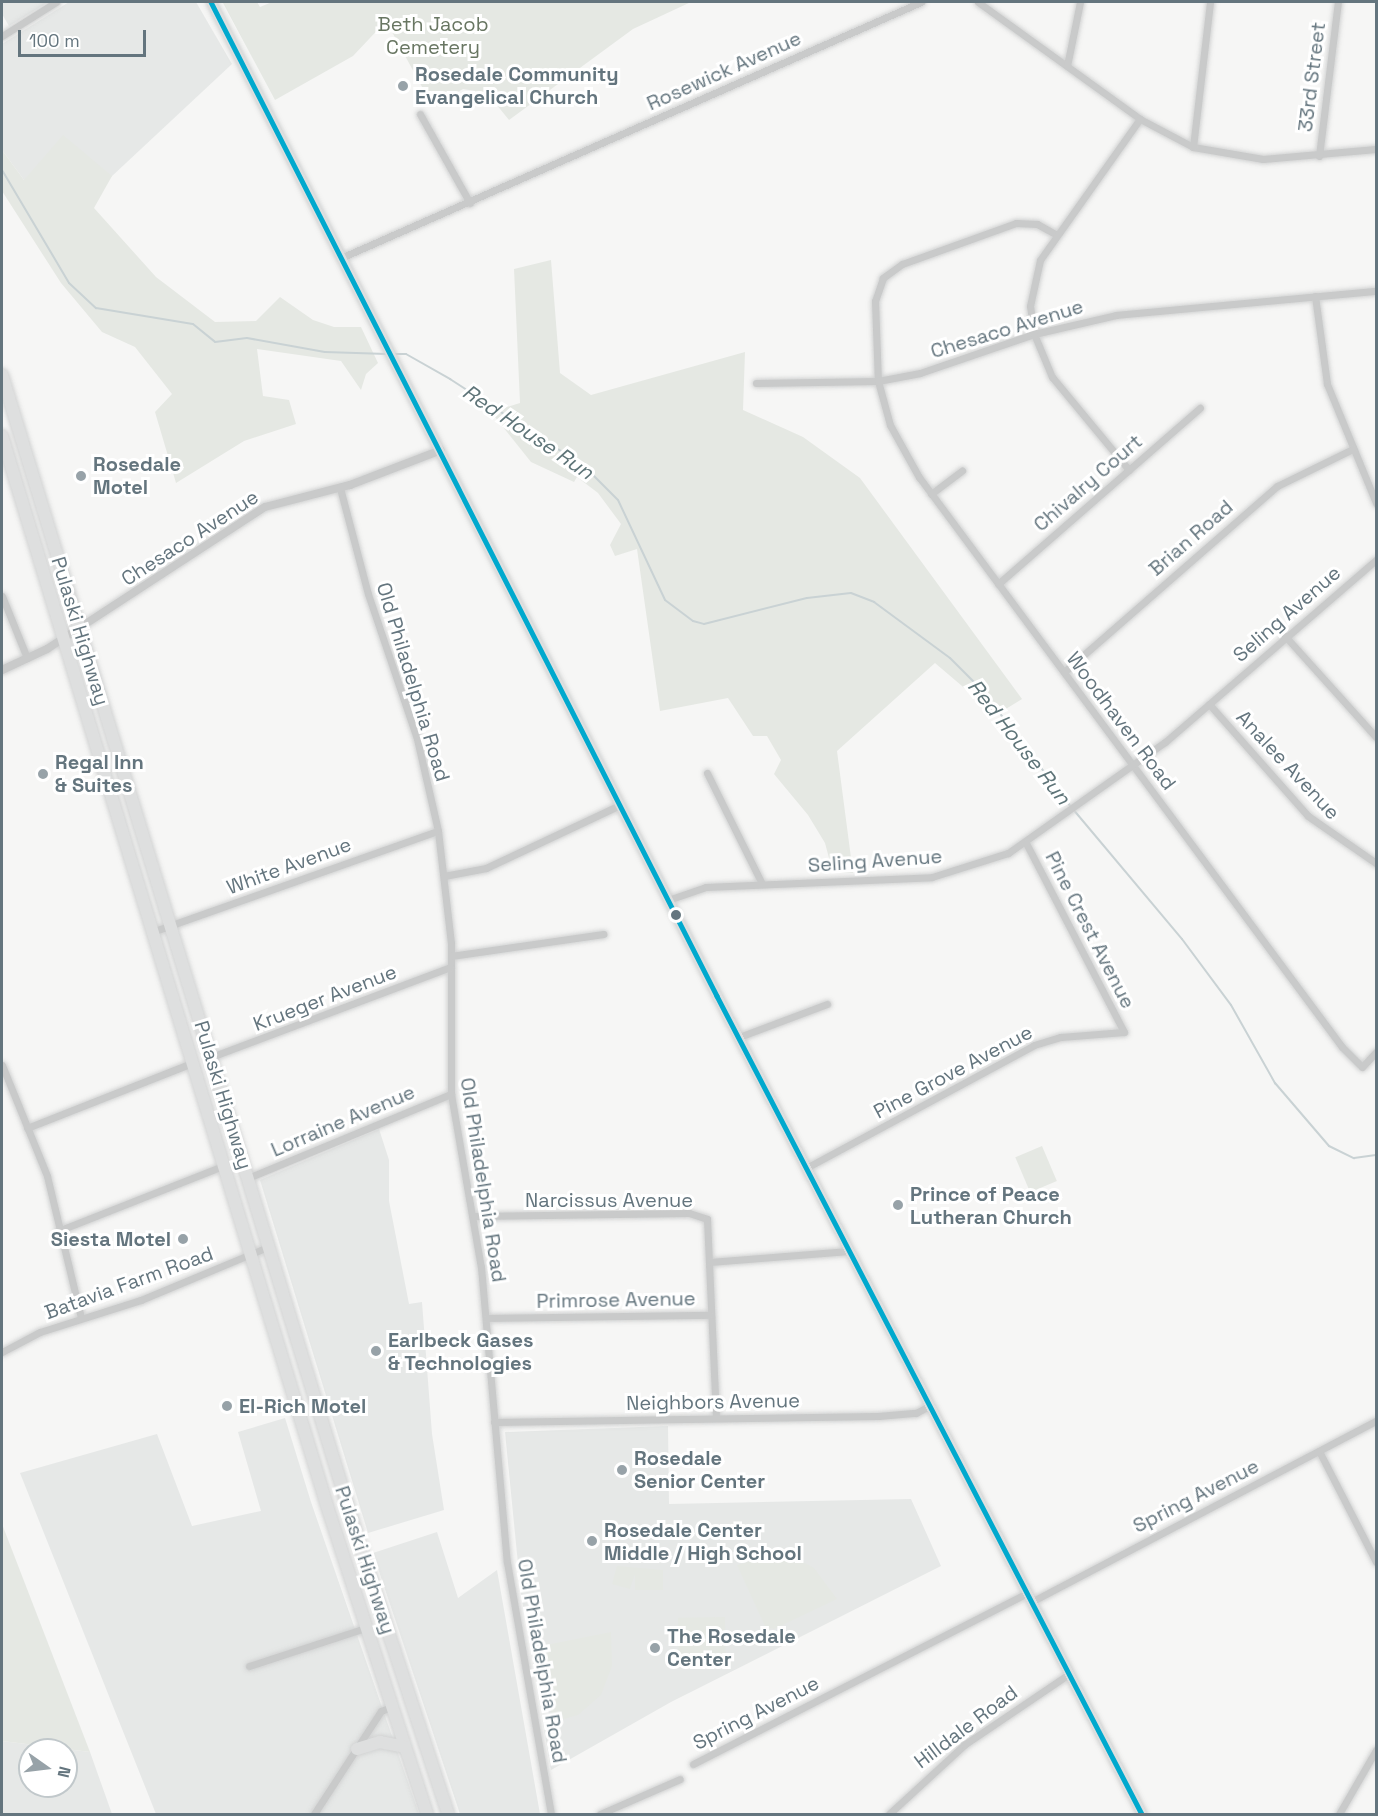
<!DOCTYPE html>
<html>
<head>
<meta charset="utf-8">
<style>
  body { margin:0 }
  #map { position:relative; width:1378px; height:1816px; overflow:hidden; background:#f6f6f5; font-family:"Space Grotesk",sans-serif }
  div>[style] { position:absolute }
  [style*='--x'] { left:calc(var(--x)*1px); top:calc(var(--y)*1px); width:calc(var(--w)*1px); rotate:calc(var(--a)*1deg) }
  .built>* { inset:0; background:#e6e8e7 }
  .green>* { inset:0; background:#e5e8e3; transform-origin:0 0 }
  .stream>* { height:2px; margin:-1px; padding:0 1px; transform-origin:1px; border-radius:1px; background:#c9d2d4 }
  .roads { filter:drop-shadow(0 0 2px #d2d3d3) drop-shadow(0 0 2px #d2d3d3) }
  .minor>* { height:7px; margin:-3.5px; padding:0 3.5px; transform-origin:3.5px; border-radius:3.5px; background:#c9caca }
  .tertiary>* { height:8px; margin:-4px; padding:0 4px; transform-origin:4px; border-radius:4px; background:#c9caca }
  .secondary>* { height:9px; margin:-4.5px; padding:0 4.5px; transform-origin:4.5px; border-radius:4.5px; background:#dedfdf }
  .trunk>* { height:12px; margin:-6px; padding:0 6px; transform-origin:6px; border-radius:6px; background:#dedfdf }
  .bus-1>* { height:4.5px; margin:-2.25px; padding:0 2.25px; transform-origin:2.25px; border-radius:2.25px; background:#00a9ce }
  .dots>* { width:16px; height:16px; translate:-50% -50%; box-sizing:border-box; border:3px solid #fff; border-radius:50% }
  span { translate:-50% -50%; white-space:nowrap; text-align:center; line-height:1.15; -webkit-text-stroke:6px #fff; paint-order:stroke }
  .park-label { font-size:20px; color:#687662 }
  .street-label { font-size:20px; color:#64757e }
  .poi-label { font-size:20px; color:#64757e; font-weight:700 }
  .left { translate:0 -50%; text-align:left }
  .right { translate:-100% -50%; text-align:right }
  .water-label { font-size:21px; color:#5e7478; font-style:italic }
  .frame { position:absolute; inset:0; border:3px solid #64757e; pointer-events:none }
  .north { position:absolute; left:18px; top:1738px; width:60px; height:60px; box-sizing:border-box; background:#fff; border:2px solid #c1c8cb; border-radius:50%; rotate:104deg; font-size:16px; font-weight:700; line-height:24px; text-align:center; color:#64757e }
  .north::after { content:''; display:block; margin:auto; width:21px; height:27px; background:#97a2a8; clip-path:polygon(50% 0,100% 100%,50% 72%,0 100%) }
  .scale { position:absolute; left:18px; top:30px; width:128px; height:27px; box-sizing:border-box; border:3px solid #64757e; border-top:0; padding-left:8px; font-size:18px; line-height:21px; white-space:nowrap; color:#64757e; -webkit-text-stroke:4px #fff; paint-order:stroke }
</style>
</head>
<body>
<div id="map">
  <div class="built">
    <div style="clip-path:polygon(2px 2px,48px 2px,9px 26px,2px 14px)"></div>
    <div style="clip-path:polygon(69px 2px,196px 2px,232px 64px,111px 177px,24px 180px,2px 150px,2px 44px)"></div>
    <div style="clip-path:polygon(379px 1129px,389px 1160px,389px 1201px,409px 1304px,422px 1302px,432px 1434px,444px 1510px,368px 1533px,260px 1180px)"></div>
    <div style="clip-path:polygon(285px 1418px,311px 1502px,419px 1814px,156px 1814px,20px 1473px,157px 1434px,192px 1526px,261px 1511px,238px 1432px)"></div>
    <div style="clip-path:polygon(668px 1426px,669px 1504px,911px 1499px,941px 1566px,671px 1702px,551px 1770px,521px 1594px,505px 1432px)"></div>
    <div style="clip-path:polygon(437px 1532px,458px 1598px,497px 1570px,540px 1814px,460px 1814px,373px 1553px)"></div>
    <div style="clip-path:polygon(evenodd,2px 1741px,90px 1752px,112px 1814px,2px 1814px,2px 1741px,30px 1750px,66px 1750px,66px 1786px,30px 1786px,30px 1750px)"></div>
  </div>
  <div class="green">
    <div style="clip-path:polygon(257px 2px,260px 7px,272px 2px,691px 2px,633px 29px,509px 120px,487px 93px,463px 89px,433px 107px,386px 21px,353px 56px,275px 100px,223px 3px)"></div>
    <div style="clip-path:polygon(63px 135px,112px 176px,94px 208px,156px 277px,215px 322px,256px 321px,280px 297px,313px 320px,334px 327px,361px 327px,378px 363px,366px 374px,361px 390px,341px 361px,257px 349px,263px 396px,289px 400px,296px 424px,244px 441px,176px 483px,155px 412px,172px 394px,135px 347px,102px 332px,61px 283px,2px 191px,2px 150px,24px 180px)"></div>
    <div style="clip-path:polygon(551px 260px,560px 373px,591px 395px,745px 352px,743px 410px,803px 437px,860px 478px,1022px 699px,996px 715px,935px 663px,837px 751px,853px 873px,833px 873px,825px 843px,808px 815px,774px 774px,781px 760px,767px 736px,753px 736px,728px 698px,660px 711px,637px 549px,615px 556px,610px 545px,621px 524px,598px 493px,577px 477px,574px 482px,531px 462px,491px 412px,520px 403px,514px 269px)"></div>
    <div style="left:1042px;top:1146px;width:38px;height:29px;rotate:67deg"></div>
    <div style="clip-path:polygon(2px 1524px,90px 1752px,2px 1741px)"></div>
    <div style="clip-path:polygon(769px 1556px,799px 1560px,814px 1568px,837px 1599px,774px 1629px,765px 1626px,737px 1565px)"></div>
    <div style="clip-path:polygon(617px 1566px,663px 1570px,663px 1590px,635px 1590px,635px 1574px,630px 1589px,612px 1584px)"></div>
    <div style="left:725px;top:1617px;width:44px;height:47px;rotate:89deg"></div>
    <div style="clip-path:polygon(611px 1632px,612px 1666px,601px 1695px,578px 1715px,553px 1722px,539px 1654px,546px 1645px)"></div>
  </div>
  <div class="stream">
    <div style="--x:2;--y:170;--w:131;--a:59.3"></div>
    <div style="--x:69;--y:283;--w:37;--a:43"></div>
    <div style="--x:96;--y:308;--w:98;--a:9.4"></div>
    <div style="--x:193;--y:324;--w:28;--a:39"></div>
    <div style="--x:215;--y:342;--w:32;--a:-7"></div>
    <div style="--x:247;--y:338;--w:79;--a:10.2"></div>
    <div style="--x:325;--y:352;--w:62;--a:1.8"></div>
    <div style="--x:393;--y:354;--w:13;--a:0"></div>
    <div style="--x:406;--y:354;--w:51;--a:29.6"></div>
    <div style="--x:450;--y:379;--w:160;--a:33"></div>
    <div style="--x:584;--y:466;--w:48;--a:45"></div>
    <div style="--x:618;--y:500;--w:110;--a:64.8"></div>
    <div style="--x:665;--y:600;--w:35;--a:37"></div>
    <div style="--x:693;--y:621;--w:11;--a:15"></div>
    <div style="--x:704;--y:624;--w:106;--a:-14.2"></div>
    <div style="--x:807;--y:598;--w:44;--a:-6.5"></div>
    <div style="--x:851;--y:593;--w:25;--a:21"></div>
    <div style="--x:874;--y:602;--w:94;--a:36.4"></div>
    <div style="--x:950;--y:658;--w:47;--a:45"></div>
    <div style="--x:983;--y:691;--w:139;--a:52.9"></div>
    <div style="--x:1067;--y:802;--w:179;--a:50"></div>
    <div style="--x:1182;--y:939;--w:82;--a:53.4"></div>
    <div style="--x:1231;--y:1005;--w:90;--a:60.6"></div>
    <div style="--x:1275;--y:1083;--w:83;--a:49.4"></div>
    <div style="--x:1329;--y:1146;--w:28;--a:26"></div>
    <div style="--x:1354;--y:1158;--w:22;--a:-8"></div>
  </div>
  <div class="roads">
    <div class="minor">
      <div style="--x:978;--y:2;--w:200;--a:35.8"></div>
      <div style="--x:1140;--y:119;--w:60;--a:27.8"></div>
      <div style="--x:1193;--y:147;--w:71;--a:9.7"></div>
      <div style="--x:1263;--y:159;--w:113;--a:-5.1"></div>
      <div style="--x:2;--y:36;--w:64;--a:-32.2"></div>
      <div style="--x:1067;--y:66;--w:65;--a:-78.5"></div>
      <div style="--x:420;--y:114;--w:102;--a:60.7"></div>
      <div style="--x:1193;--y:147;--w:146;--a:-83.3"></div>
      <div style="--x:1319;--y:156;--w:155;--a:-83"></div>
      <div style="--x:1057;--y:235;--w:23;--a:-151"></div>
      <div style="--x:1037;--y:224;--w:21;--a:-177"></div>
      <div style="--x:1016;--y:223;--w:121;--a:160.2"></div>
      <div style="--x:902;--y:264;--w:24;--a:144"></div>
      <div style="--x:883;--y:278;--w:24;--a:109"></div>
      <div style="--x:875;--y:301;--w:80;--a:87.9"></div>
      <div style="--x:878;--y:381;--w:46;--a:74.7"></div>
      <div style="--x:890;--y:425;--w:60;--a:60.9"></div>
      <div style="--x:919;--y:477;--w:710;--a:53.42"></div>
      <div style="--x:1342;--y:1047;--w:28;--a:45"></div>
      <div style="--x:1362;--y:1067;--w:21;--a:-47"></div>
      <div style="--x:343;--y:257;--w:632;--a:-23.81"></div>
      <div style="--x:1315;--y:296;--w:89;--a:82.2"></div>
      <div style="--x:1327;--y:384;--w:129;--a:67.6"></div>
      <div style="--x:756;--y:383;--w:122;--a:-0.9"></div>
      <div style="--x:878;--y:381;--w:43;--a:-10.8"></div>
      <div style="--x:920;--y:373;--w:120;--a:-18.9"></div>
      <div style="--x:1034;--y:334;--w:84;--a:-13"></div>
      <div style="--x:1116;--y:315;--w:261;--a:-5.3"></div>
      <div style="--x:1129;--y:470;--w:121;--a:-129.6"></div>
      <div style="--x:1052;--y:377;--w:47;--a:-112.7"></div>
      <div style="--x:1034;--y:334;--w:28;--a:-98"></div>
      <div style="--x:1030;--y:306;--w:47;--a:-77.7"></div>
      <div style="--x:1040;--y:260;--w:173;--a:-54.7"></div>
      <div style="--x:340;--y:488;--w:110;--a:75.2"></div>
      <div style="--x:368;--y:594;--w:153;--a:71.3"></div>
      <div style="--x:417;--y:739;--w:94;--a:77.1"></div>
      <div style="--x:438;--y:831;--w:113;--a:83.4"></div>
      <div style="--x:451;--y:943;--w:151;--a:90"></div>
      <div style="--x:451;--y:1094;--w:176;--a:80.2"></div>
      <div style="--x:481;--y:1267;--w:296;--a:85"></div>
      <div style="--x:507;--y:1562;--w:256;--a:80.1"></div>
      <div style="--x:931;--y:494;--w:39;--a:-37"></div>
      <div style="--x:998;--y:584;--w:268;--a:-41.1"></div>
      <div style="--x:2;--y:596;--w:67;--a:68"></div>
      <div style="--x:1285;--y:636;--w:136;--a:48"></div>
      <div style="--x:1064;--y:672;--w:283;--a:-41.1"></div>
      <div style="--x:1277;--y:486;--w:85;--a:-26"></div>
      <div style="--x:1209;--y:704;--w:149;--a:48.5"></div>
      <div style="--x:1308;--y:816;--w:83;--a:34.7"></div>
      <div style="--x:707;--y:773;--w:124;--a:63.6"></div>
      <div style="--x:444;--y:876;--w:43;--a:-10.8"></div>
      <div style="--x:486;--y:868;--w:148;--a:-25.2"></div>
      <div style="--x:668;--y:900;--w:40;--a:-18.9"></div>
      <div style="--x:706;--y:887;--w:226;--a:-2.5"></div>
      <div style="--x:932;--y:877;--w:80;--a:-17.5"></div>
      <div style="--x:1008;--y:853;--w:192;--a:-35.3"></div>
      <div style="--x:1165;--y:742;--w:279;--a:-40.8"></div>
      <div style="--x:152;--y:932;--w:303;--a:-19.5"></div>
      <div style="--x:451;--y:956;--w:154;--a:-8.2"></div>
      <div style="--x:739;--y:1037;--w:94;--a:-20.6"></div>
      <div style="--x:211;--y:1057;--w:256;--a:-20.6"></div>
      <div style="--x:2;--y:1065;--w:120;--a:67.9"></div>
      <div style="--x:47;--y:1176;--w:146;--a:76.5"></div>
      <div style="--x:27;--y:1128;--w:177;--a:-21.5"></div>
      <div style="--x:806;--y:1168;--w:259;--a:-28.3"></div>
      <div style="--x:1034;--y:1045;--w:28;--a:-17"></div>
      <div style="--x:1061;--y:1037;--w:63;--a:-4.5"></div>
      <div style="--x:1124;--y:1032;--w:213;--a:-117.4"></div>
      <div style="--x:248;--y:1178;--w:220;--a:-22.5"></div>
      <div style="--x:474;--y:1216;--w:215;--a:-0.8"></div>
      <div style="--x:689;--y:1213;--w:19;--a:18"></div>
      <div style="--x:707;--y:1219;--w:199;--a:87.4"></div>
      <div style="--x:58;--y:1231;--w:177;--a:-21.5"></div>
      <div style="--x:710;--y:1262;--w:139;--a:-4.5"></div>
      <div style="--x:486;--y:1318;--w:224;--a:-0.8"></div>
      <div style="--x:2;--y:1352;--w:43;--a:-27.8"></div>
      <div style="--x:40;--y:1332;--w:106;--a:-17.6"></div>
      <div style="--x:141;--y:1300;--w:138;--a:-22.7"></div>
      <div style="--x:494;--y:1422;--w:384;--a:-0.9"></div>
      <div style="--x:878;--y:1416;--w:38;--a:-5"></div>
      <div style="--x:916;--y:1413;--w:15;--a:-28"></div>
      <div style="--x:1319;--y:1451;--w:125;--a:62.8"></div>
      <div style="--x:1031;--y:1602;--w:390;--a:-27.7"></div>
      <div style="--x:249;--y:1666;--w:122;--a:-18.1"></div>
      <div style="--x:693;--y:1764;--w:375;--a:-27.1"></div>
      <div style="--x:314;--y:1814;--w:123;--a:-57"></div>
      <div style="--x:381;--y:1711;--w:11;--a:-22"></div>
      <div style="--x:600;--y:1814;--w:87;--a:-23.6"></div>
      <div style="--x:889;--y:1814;--w:102;--a:-42.6"></div>
      <div style="--x:964;--y:1745;--w:127;--a:-34.1"></div>
      <div style="--x:1339;--y:1814;--w:74;--a:-60"></div>
    </div>
    <div class="tertiary">
      <div style="--x:2;--y:670;--w:50;--a:-25"></div>
      <div style="--x:47;--y:649;--w:260;--a:-33.1"></div>
      <div style="--x:265;--y:507;--w:88;--a:-14.5"></div>
      <div style="--x:350;--y:485;--w:97;--a:-21"></div>
    </div>
    <div class="secondary">
      <div style="--x:211;--y:2;--w:1115;--a:63.02"></div>
      <div style="--x:717;--y:996;--w:922;--a:62.55"></div>
    </div>
    <div class="trunk">
      <div style="--x:2;--y:375;--w:1225;--a:73"></div>
      <div style="--x:360;--y:1546;--w:282;--a:71.8"></div>
      <div style="--x:2;--y:436;--w:1121;--a:73.1"></div>
      <div style="--x:328;--y:1509;--w:321;--a:72"></div>
      <div style="--x:357;--y:1749;--w:24;--a:-17"></div>
      <div style="--x:380;--y:1742;--w:25;--a:11"></div>
    </div>
  </div>
  <div class="bus-1">
    <div style="--x:211;--y:2;--w:1115;--a:63.02"></div>
    <div style="--x:717;--y:996;--w:922;--a:62.55"></div>
  </div>
  <div class="dots">
    <div style="left:403px;top:86px;background:#97a2a8"></div>
    <div style="left:81px;top:476px;background:#97a2a8"></div>
    <div style="left:43px;top:774px;background:#97a2a8"></div>
    <div style="left:676px;top:915px;background:#64757e"></div>
    <div style="left:898px;top:1205px;background:#97a2a8"></div>
    <div style="left:183px;top:1239px;background:#97a2a8"></div>
    <div style="left:376px;top:1351px;background:#97a2a8"></div>
    <div style="left:227px;top:1406px;background:#97a2a8"></div>
    <div style="left:622px;top:1470px;background:#97a2a8"></div>
    <div style="left:592px;top:1541px;background:#97a2a8"></div>
    <div style="left:655px;top:1648px;background:#97a2a8"></div>
  </div>
  <div class="park-label">
    <span style="left:433px;top:36px">Beth Jacob<br>Cemetery</span>
  </div>
  <div class="street-label">
    <span style="left:724px;top:71px;rotate:-24deg">Rosewick Avenue</span>
    <span style="left:1312px;top:77px;rotate:-83deg">33rd Street</span>
    <span style="left:1007px;top:329px;rotate:-17deg">Chesaco Avenue</span>
    <span style="left:1088px;top:483px;rotate:-41deg">Chivalry Court</span>
    <span style="left:190px;top:538px;rotate:-33deg">Chesaco Avenue</span>
    <span style="left:1191px;top:538px;rotate:-41deg">Brian Road</span>
    <span style="left:1287px;top:614px;rotate:-41deg">Seling Avenue</span>
    <span style="left:80px;top:631px;rotate:73deg">Pulaski Highway</span>
    <span style="left:413px;top:682px;rotate:73deg">Old Philadelphia Road</span>
    <span style="left:1121px;top:721px;rotate:53deg">Woodhaven Road</span>
    <span style="left:1288px;top:765px;rotate:47deg">Analee Avenue</span>
    <span style="left:875px;top:861px;rotate:-4deg">Seling Avenue</span>
    <span style="left:289px;top:866px;rotate:-20deg">White Avenue</span>
    <span style="left:1090px;top:930px;rotate:63deg">Pine Crest Avenue</span>
    <span style="left:325px;top:998px;rotate:-21deg">Krueger Avenue</span>
    <span style="left:953px;top:1072px;rotate:-28deg">Pine Grove Avenue</span>
    <span style="left:223px;top:1095px;rotate:73deg">Pulaski Highway</span>
    <span style="left:343px;top:1121px;rotate:-23deg">Lorraine Avenue</span>
    <span style="left:483px;top:1180px;rotate:81deg">Old Philadelphia Road</span>
    <span style="left:609px;top:1200px">Narcissus Avenue</span>
    <span style="left:129px;top:1283px;rotate:-20deg">Batavia Farm Road</span>
    <span style="left:616px;top:1300px;rotate:-1deg">Primrose Avenue</span>
    <span style="left:713px;top:1402px;rotate:-1deg">Neighbors Avenue</span>
    <span style="left:1196px;top:1496px;rotate:-27deg">Spring Avenue</span>
    <span style="left:365px;top:1560px;rotate:72deg">Pulaski Highway</span>
    <span style="left:542px;top:1661px;rotate:80deg">Old Philadelphia Road</span>
    <span style="left:756px;top:1713px;rotate:-27deg">Spring Avenue</span>
    <span style="left:966px;top:1727px;rotate:-37deg">Hilldale Road</span>
  </div>
  <div class="poi-label">
    <span class="left" style="left:415px;top:86px">Rosedale Community<br>Evangelical Church</span>
    <span class="left" style="left:93px;top:476px">Rosedale<br>Motel</span>
    <span class="left" style="left:55px;top:774px">Regal Inn<br>&amp; Suites</span>
    <span class="left" style="left:910px;top:1206px">Prince of Peace<br>Lutheran Church</span>
    <span class="right" style="left:171px;top:1239px">Siesta Motel</span>
    <span class="left" style="left:388px;top:1352px">Earlbeck Gases<br>&amp; Technologies</span>
    <span class="left" style="left:239px;top:1406px">El-Rich Motel</span>
    <span class="left" style="left:634px;top:1470px">Rosedale<br>Senior Center</span>
    <span class="left" style="left:604px;top:1542px">Rosedale Center<br>Middle / High School</span>
    <span class="left" style="left:667px;top:1648px">The Rosedale<br>Center</span>
  </div>
  <div class="water-label">
    <span style="left:528px;top:432px;rotate:34deg">Red House Run</span>
    <span style="left:1019px;top:742px;rotate:52deg">Red House Run</span>
  </div>
  <div class="frame"></div>
  <div class="north">N</div>
  <div class="scale">100 m</div>
</div>
</body>
</html>
